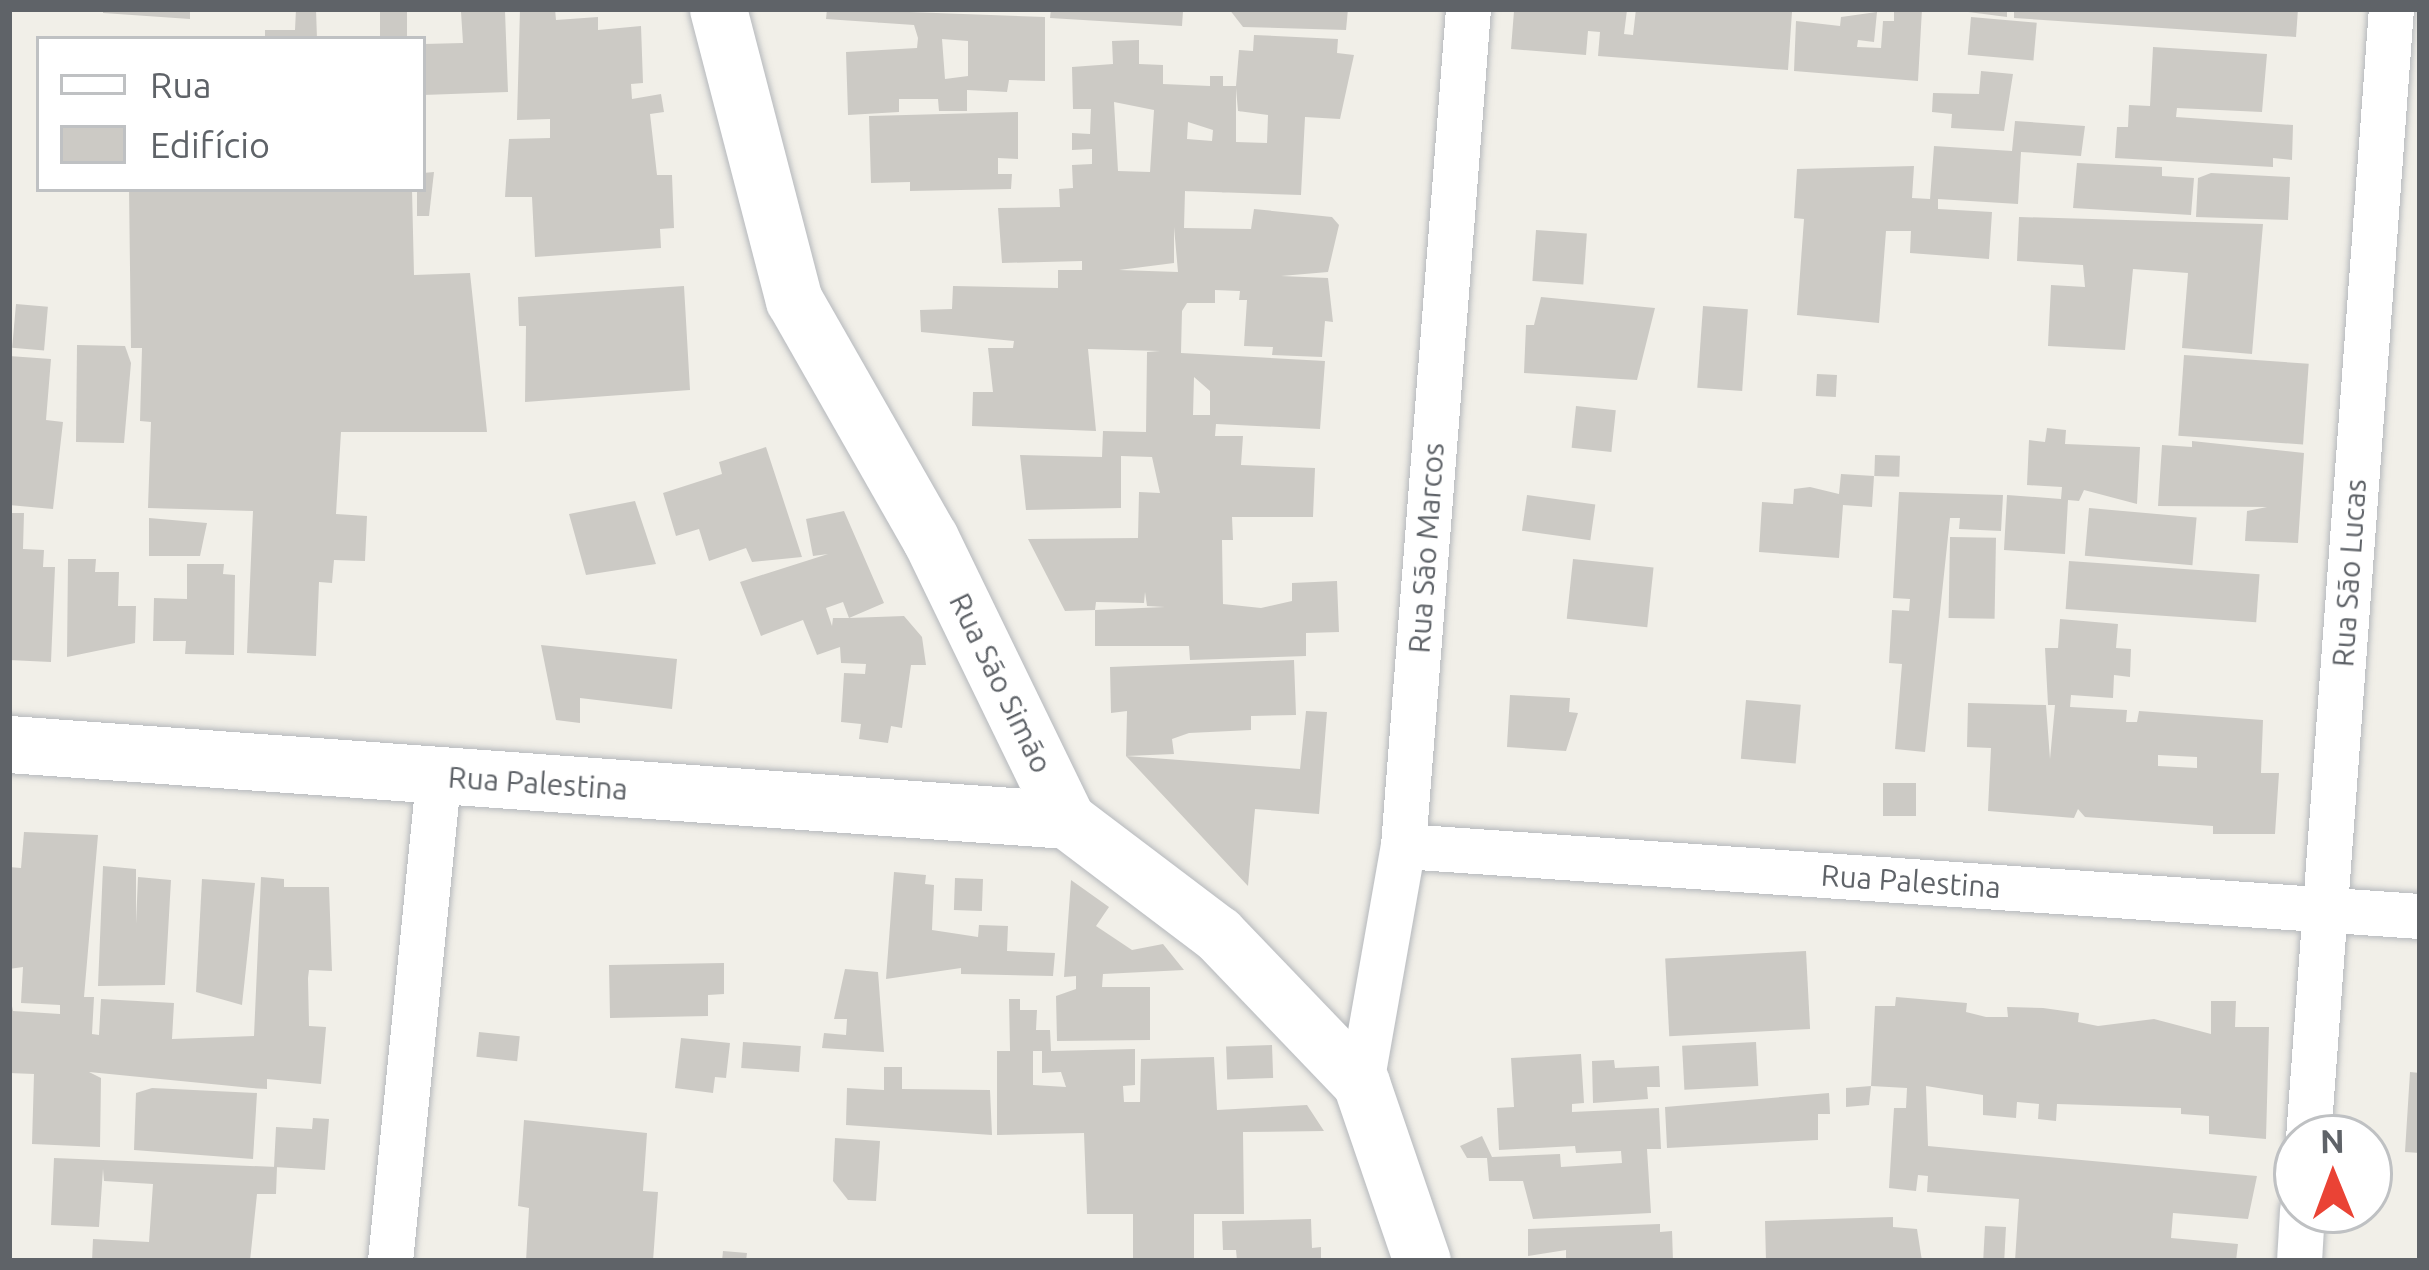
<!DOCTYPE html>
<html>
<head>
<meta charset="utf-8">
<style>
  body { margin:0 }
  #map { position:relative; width:2429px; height:1270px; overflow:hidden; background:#f1efe8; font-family:Ubuntu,sans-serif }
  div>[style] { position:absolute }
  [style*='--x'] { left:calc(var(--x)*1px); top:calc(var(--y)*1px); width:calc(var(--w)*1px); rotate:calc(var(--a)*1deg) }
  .building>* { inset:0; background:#cccac5; transform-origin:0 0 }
  .roads { filter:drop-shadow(0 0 3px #b5b8bc) drop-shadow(0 0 3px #b5b8bc) }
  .minor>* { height:45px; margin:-22.5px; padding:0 22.5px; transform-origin:22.5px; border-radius:22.5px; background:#fff }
  .tertiary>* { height:57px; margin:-28.5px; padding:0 28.5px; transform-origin:28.5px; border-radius:28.5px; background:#fff }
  span { translate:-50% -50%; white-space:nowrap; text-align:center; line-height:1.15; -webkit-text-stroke:10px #fff; paint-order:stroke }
  .street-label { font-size:30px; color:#5f6368 }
  .frame { position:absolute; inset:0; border:12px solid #5f6368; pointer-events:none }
  .legend { position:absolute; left:36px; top:36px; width:390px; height:156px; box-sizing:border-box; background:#fff; border:3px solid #bfc1c3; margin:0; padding:15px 21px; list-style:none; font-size:36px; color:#5f6368 }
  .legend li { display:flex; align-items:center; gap:24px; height:60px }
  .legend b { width:60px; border:3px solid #bfc1c3 }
  .north { position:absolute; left:2273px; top:1114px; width:120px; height:120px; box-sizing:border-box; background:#fff; border:3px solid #bfc1c3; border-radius:50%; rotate:359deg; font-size:33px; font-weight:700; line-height:48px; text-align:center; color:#5f6368 }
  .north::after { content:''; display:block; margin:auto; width:42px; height:54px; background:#ea4335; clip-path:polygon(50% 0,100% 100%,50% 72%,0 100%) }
</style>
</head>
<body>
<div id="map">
  <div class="building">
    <div style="clip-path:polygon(103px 9px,190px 9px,190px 19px,103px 13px)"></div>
    <div style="clip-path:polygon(296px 9px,316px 9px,317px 39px,265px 39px,265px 30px,295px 30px)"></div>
    <div style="left:380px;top:9px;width:27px;height:30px"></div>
    <div style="clip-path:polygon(520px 9px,555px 9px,556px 20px,598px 17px,598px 30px,641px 26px,643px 83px,631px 84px,632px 99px,661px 94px,664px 112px,650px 114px,657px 175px,672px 175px,674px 228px,660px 229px,661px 248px,535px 257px,532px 197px,505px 197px,509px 139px,550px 138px,550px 119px,517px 120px)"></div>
    <div style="clip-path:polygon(evenodd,827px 9px,1045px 17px,1045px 81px,1009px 80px,1007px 92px,967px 90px,967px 111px,939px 111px,938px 99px,899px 99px,899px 112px,848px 115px,846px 52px,917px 48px,918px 38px,914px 25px,826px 19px,827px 9px,942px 39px,968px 41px,968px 76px,945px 79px,942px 39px)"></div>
    <div style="clip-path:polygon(1051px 9px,1183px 11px,1182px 26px,1050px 18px)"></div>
    <div style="clip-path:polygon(1229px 9px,1348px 9px,1346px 30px,1243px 27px)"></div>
    <div style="clip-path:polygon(1636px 9px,1792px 12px,1788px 70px,1598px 56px,1600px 32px,1588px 31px,1586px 55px,1511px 49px,1514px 11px,1627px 10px,1624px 34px,1633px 35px)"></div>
    <div style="clip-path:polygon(1894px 9px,1922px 9px,1918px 81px,1794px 71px,1796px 21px,1840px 26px,1841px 17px,1877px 12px,1874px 42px,1858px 40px,1857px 47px,1881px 48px,1883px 21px,1894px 21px)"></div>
    <div style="clip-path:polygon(1945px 9px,2007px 9px,2007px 17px)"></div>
    <div style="clip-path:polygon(2014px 9px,2298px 9px,2296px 37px,2014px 18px)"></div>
    <div style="clip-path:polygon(505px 11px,508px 92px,423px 95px,424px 44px,463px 43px,461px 12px)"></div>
    <div style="left:1971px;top:17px;width:66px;height:38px;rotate:5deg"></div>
    <div style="clip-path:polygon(evenodd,1254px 35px,1338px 39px,1337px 53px,1354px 55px,1340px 119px,1305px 117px,1301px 195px,1185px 191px,1184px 228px,1251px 229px,1254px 209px,1332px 217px,1339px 225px,1328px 272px,1281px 276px,1328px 278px,1333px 322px,1325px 321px,1322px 357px,1272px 355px,1273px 347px,1244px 346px,1247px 300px,1239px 300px,1240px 291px,1215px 290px,1215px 303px,1187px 303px,1182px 311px,1181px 353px,1325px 361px,1320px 429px,1216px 424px,1215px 436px,1243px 436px,1241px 465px,1315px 468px,1313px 517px,1232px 517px,1233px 540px,1222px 540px,1223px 604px,1261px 608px,1292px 601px,1292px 583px,1337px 581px,1339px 632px,1306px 633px,1306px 656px,1190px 660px,1189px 646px,1095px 646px,1095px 610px,1065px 611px,1028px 539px,1138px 538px,1139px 492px,1160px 493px,1152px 457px,1121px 456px,1121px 508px,1026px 510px,1020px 455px,1102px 457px,1103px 431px,1146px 432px,1147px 352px,1160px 351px,1088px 349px,1096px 431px,972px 426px,973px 392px,993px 392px,988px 348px,1013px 348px,1014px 341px,921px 332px,920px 310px,952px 309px,953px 286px,1058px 288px,1058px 270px,1082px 270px,1082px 261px,1002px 263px,998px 208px,1060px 207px,1059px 189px,1073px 188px,1072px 165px,1092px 164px,1092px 149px,1072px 150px,1072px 133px,1090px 134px,1091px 109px,1073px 109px,1072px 67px,1113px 64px,1112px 41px,1139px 40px,1139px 64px,1163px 65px,1163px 84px,1210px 86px,1210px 76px,1223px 76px,1223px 86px,1236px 86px,1239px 50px,1253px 51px,1254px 35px,1236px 88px,1238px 111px,1268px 115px,1267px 143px,1236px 142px,1236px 88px,1254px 35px,1114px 102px,1154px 110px,1150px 172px,1118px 171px,1114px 102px,1254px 35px,1188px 122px,1213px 130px,1212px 141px,1187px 139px,1188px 122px,1254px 35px,1174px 227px,1178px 272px,1119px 270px,1174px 263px,1174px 227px,1254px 35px,1194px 377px,1210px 391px,1210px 415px,1193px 415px,1194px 377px,1254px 35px,1145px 592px,1147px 606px,1165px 607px,1095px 610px,1096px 602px,1144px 603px,1145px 592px)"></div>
    <div style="clip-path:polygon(2153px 47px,2267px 54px,2262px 112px,2177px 108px,2176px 117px,2293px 125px,2292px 160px,2273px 158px,2273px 167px,2115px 158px,2117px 127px,2128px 127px,2129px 105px,2150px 106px)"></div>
    <div style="clip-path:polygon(1981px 71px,2013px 74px,2004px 131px,1951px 128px,1952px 114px,1932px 112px,1933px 93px,1979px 94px)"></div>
    <div style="clip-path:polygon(1018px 112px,1018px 159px,998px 158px,998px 174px,1012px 174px,1011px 189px,910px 191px,910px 182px,871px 183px,869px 116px)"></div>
    <div style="clip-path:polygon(2015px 121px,2085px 126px,2081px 156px,2021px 152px,2018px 204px,1938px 199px,1938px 209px,1992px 212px,1989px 259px,1910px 253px,1911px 231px,1886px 231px,1879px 323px,1797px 315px,1804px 219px,1794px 218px,1797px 169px,1914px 166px,1912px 198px,1930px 199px,1934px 146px,2012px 151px)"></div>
    <div style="clip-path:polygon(2077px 163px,2162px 167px,2162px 176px,2194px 178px,2191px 215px,2073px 208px)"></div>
    <div style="clip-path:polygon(434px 172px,429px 216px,417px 216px,417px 189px,423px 173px)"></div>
    <div style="clip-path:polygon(2211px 173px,2290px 177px,2288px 220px,2196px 217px,2198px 178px)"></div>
    <div style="clip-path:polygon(129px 189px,412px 189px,414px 275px,470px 273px,487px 432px,341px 432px,336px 514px,367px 516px,365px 561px,334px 560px,332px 583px,319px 582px,316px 656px,247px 653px,253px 511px,148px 508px,151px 422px,140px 421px,142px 348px,131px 348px)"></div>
    <div style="clip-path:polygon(2019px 217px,2263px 224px,2252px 354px,2182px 348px,2188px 273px,2133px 269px,2125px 350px,2048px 346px,2051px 285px,2085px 287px,2083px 265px,2017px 261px)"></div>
    <div style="left:1536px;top:230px;width:51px;height:51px;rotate:4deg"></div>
    <div style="clip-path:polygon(684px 286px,690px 390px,525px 402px,526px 326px,519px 326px,518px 297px)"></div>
    <div style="clip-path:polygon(1541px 297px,1655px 308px,1637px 380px,1524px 373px,1526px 325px,1534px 325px)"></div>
    <div style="left:16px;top:304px;width:32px;height:44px;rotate:5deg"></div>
    <div style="left:1703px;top:306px;width:45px;height:82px;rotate:4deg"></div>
    <div style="clip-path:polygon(77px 345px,125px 346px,131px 363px,124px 443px,76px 442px)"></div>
    <div style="left:2184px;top:355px;width:125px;height:81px;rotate:4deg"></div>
    <div style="clip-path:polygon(9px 356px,51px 359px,46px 420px,63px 422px,53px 509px,9px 505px)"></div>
    <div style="left:1817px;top:374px;width:20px;height:22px;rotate:3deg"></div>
    <div style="left:1576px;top:406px;width:40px;height:42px;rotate:6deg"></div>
    <div style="clip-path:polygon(2047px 428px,2066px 430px,2065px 444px,2140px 447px,2137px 504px,2084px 490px,2079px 501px,2068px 500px,2065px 554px,2004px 550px,2007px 495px,2061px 499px,2062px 487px,2027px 485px,2029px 440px,2045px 442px)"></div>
    <div style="clip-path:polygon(2192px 441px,2304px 453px,2298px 543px,2245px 541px,2247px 511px,2267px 507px,2158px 506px,2162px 445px,2192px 447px)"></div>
    <div style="clip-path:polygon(766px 447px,802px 557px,752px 562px,746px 548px,709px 561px,699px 529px,676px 536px,663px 493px,722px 474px,719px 462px)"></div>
    <div style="left:1875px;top:455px;width:25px;height:21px;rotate:2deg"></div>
    <div style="clip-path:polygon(1841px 474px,1874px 476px,1872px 507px,1843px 505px,1839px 558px,1759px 552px,1762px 502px,1793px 504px,1794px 489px,1810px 487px,1839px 494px)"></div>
    <div style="clip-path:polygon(1899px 492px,2003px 495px,2001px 531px,1959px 529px,1960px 518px,1950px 518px,1925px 752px,1895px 749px,1902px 664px,1889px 663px,1892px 610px,1909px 611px,1910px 599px,1893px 598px)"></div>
    <div style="left:1527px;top:495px;width:69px;height:36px;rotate:8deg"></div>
    <div style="clip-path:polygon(635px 501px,656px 564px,586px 575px,569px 514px)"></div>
    <div style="left:2089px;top:508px;width:108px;height:48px;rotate:5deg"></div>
    <div style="clip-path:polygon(844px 511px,884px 603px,849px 618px,843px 602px,826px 608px,832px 626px,833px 618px,849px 618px,904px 616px,922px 637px,926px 665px,911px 665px,902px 728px,891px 726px,888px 743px,859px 739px,861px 724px,841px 722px,844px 673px,865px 674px,866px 664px,841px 663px,840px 647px,817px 655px,803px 620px,761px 636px,740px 582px,828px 554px,813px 556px,806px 519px)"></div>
    <div style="clip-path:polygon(9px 513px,24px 513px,23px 549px,44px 550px,43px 567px,55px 567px,51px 662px,9px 660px)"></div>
    <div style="clip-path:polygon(149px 518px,207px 523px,200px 556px,149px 556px)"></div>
    <div style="left:1950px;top:537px;width:46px;height:81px;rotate:1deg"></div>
    <div style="clip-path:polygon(68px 559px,96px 559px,95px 572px,119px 572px,118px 606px,136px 606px,135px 643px,67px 657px)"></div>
    <div style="left:1573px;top:559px;width:81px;height:60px;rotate:6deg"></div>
    <div style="left:2069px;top:561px;width:191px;height:48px;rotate:4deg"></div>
    <div style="clip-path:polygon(187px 564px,224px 564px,223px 574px,235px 575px,234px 655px,185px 654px,186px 641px,153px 641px,154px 598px,187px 599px)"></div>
    <div style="clip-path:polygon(evenodd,2060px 619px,2118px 624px,2116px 648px,2131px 649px,2130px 677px,2114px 675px,2113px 698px,2071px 695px,2070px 707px,2127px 710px,2126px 722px,2137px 722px,2139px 711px,2263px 720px,2261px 773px,2279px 773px,2275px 834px,2213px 834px,2213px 826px,2085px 817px,2078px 809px,2074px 818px,1988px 811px,1991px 748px,1967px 747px,1968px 703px,2046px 705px,2050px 759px,2055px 705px,2048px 705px,2045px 648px,2058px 648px,2060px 619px,2158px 755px,2197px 757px,2197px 768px,2158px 766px,2158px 755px)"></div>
    <div style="clip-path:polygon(541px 645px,677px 659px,672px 709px,580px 698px,580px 723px,556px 720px)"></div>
    <div style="clip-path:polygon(1294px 660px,1296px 715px,1251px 716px,1251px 730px,1189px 733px,1172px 739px,1174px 754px,1126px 756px,1300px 769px,1306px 711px,1327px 712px,1319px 814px,1255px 809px,1248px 886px,1126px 756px,1127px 711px,1111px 713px,1110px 667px)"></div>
    <div style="clip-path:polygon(1510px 695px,1570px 698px,1569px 712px,1578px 713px,1566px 751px,1507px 747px)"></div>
    <div style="left:1746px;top:700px;width:55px;height:59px;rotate:5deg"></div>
    <div style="left:1883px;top:783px;width:33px;height:33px"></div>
    <div style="clip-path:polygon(24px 832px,98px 835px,84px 997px,94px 997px,92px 1034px,99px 1035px,101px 999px,174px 1003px,172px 1039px,254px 1036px,261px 877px,284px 879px,284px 887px,329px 887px,332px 971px,309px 970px,308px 978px,309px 1026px,326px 1027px,321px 1084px,267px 1079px,267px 1089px,252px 1088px,89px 1072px,101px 1078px,100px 1147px,32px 1144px,34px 1074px,9px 1073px,9px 992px,13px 1011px,60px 1014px,60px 1005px,21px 1003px,23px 967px,9px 969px,9px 867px,21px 868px)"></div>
    <div style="clip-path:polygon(103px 866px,136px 869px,136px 924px,138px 877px,171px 880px,165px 985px,98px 986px)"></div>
    <div style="clip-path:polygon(894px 872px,926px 875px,925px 884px,934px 885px,932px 930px,978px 937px,979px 925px,1008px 926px,1007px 951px,1055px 953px,1053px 976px,961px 974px,961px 968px,886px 979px)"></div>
    <div style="left:955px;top:878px;width:28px;height:32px;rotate:2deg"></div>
    <div style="clip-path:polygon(202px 879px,255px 883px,242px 1005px,196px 992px)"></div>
    <div style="clip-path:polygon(1071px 880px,1109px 907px,1096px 926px,1132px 950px,1163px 944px,1184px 970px,1103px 974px,1102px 987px,1150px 987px,1150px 1040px,1057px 1041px,1056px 996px,1076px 989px,1076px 976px,1064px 977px)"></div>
    <div style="left:1806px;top:951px;width:78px;height:141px;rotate:87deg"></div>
    <div style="clip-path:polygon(724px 963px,724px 994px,708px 995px,708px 1016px,610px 1018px,609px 965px)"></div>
    <div style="clip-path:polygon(845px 969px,878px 972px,884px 1052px,822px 1048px,824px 1033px,846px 1035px,847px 1019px,834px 1019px)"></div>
    <div style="clip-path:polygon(1896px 997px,1967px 1003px,1966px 1012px,1986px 1017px,2008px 1017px,2007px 1007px,2043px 1008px,2079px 1013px,2078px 1022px,2098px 1026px,2154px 1019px,2211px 1034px,2211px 1001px,2236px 1001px,2235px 1027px,2269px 1027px,2266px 1139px,2209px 1134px,2209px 1116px,2181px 1114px,2181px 1108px,2057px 1104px,2056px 1121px,2038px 1119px,2039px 1104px,2017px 1102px,2016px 1118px,1983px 1115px,1983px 1095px,1926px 1086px,1928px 1146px,2257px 1176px,2248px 1219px,2173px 1213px,2171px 1238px,2238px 1244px,2236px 1261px,2015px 1261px,2019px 1199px,1927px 1192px,1928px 1176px,1918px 1175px,1916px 1191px,1889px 1188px,1894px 1108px,1906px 1108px,1907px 1088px,1871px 1086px,1875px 1006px,1895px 1006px)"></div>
    <div style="clip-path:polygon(evenodd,1009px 999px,1020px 999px,1020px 1010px,1037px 1010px,1036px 1030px,1050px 1030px,1051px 1051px,1135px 1049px,1135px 1085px,1123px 1086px,1124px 1102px,1140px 1102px,1141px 1059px,1214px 1057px,1217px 1110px,1307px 1105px,1324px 1131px,1243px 1132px,1244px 1214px,1194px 1214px,1194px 1261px,1133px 1261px,1133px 1214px,1087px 1214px,1084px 1133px,997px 1135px,997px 1051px,1010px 1051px,1009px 999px,1033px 1051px,1042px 1051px,1042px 1073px,1061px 1072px,1066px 1087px,1033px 1085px,1033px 1051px)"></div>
    <div style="left:479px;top:1032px;width:41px;height:25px;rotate:6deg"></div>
    <div style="clip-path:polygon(681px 1038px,730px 1043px,726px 1078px,715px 1077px,713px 1093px,675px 1088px)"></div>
    <div style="left:743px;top:1042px;width:58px;height:26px;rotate:4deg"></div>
    <div style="left:1756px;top:1042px;width:44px;height:74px;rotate:87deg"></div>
    <div style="left:1272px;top:1045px;width:33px;height:46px;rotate:88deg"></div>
    <div style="clip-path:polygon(1581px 1054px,1584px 1103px,1572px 1104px,1572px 1112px,1659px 1108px,1661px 1149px,1647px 1149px,1651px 1213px,1533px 1219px,1523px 1181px,1489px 1181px,1487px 1158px,1467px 1158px,1460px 1146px,1482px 1136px,1492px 1157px,1560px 1154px,1561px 1167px,1622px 1163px,1621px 1151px,1576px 1153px,1575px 1146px,1499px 1150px,1497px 1108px,1514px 1107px,1511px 1058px)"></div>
    <div style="clip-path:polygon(1614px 1060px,1615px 1068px,1659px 1066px,1660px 1087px,1647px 1087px,1648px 1099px,1593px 1103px,1592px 1061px)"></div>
    <div style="clip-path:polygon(884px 1067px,902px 1067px,902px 1089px,990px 1090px,992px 1135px,846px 1125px,847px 1088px,884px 1090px)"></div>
    <div style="clip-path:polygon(2410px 1072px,2420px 1073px,2420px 1153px,2405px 1152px)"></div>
    <div style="clip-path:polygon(1871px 1086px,1869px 1105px,1846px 1107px,1846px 1088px)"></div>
    <div style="clip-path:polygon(152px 1088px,257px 1093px,253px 1159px,134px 1150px,136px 1093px)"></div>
    <div style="clip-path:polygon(1829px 1093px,1830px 1114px,1818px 1114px,1818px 1140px,1667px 1148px,1665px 1107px)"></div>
    <div style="clip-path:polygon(313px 1118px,329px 1119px,325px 1170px,274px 1167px,276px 1127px,312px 1129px)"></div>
    <div style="clip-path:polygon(524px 1120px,647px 1133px,643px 1191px,658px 1192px,653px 1261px,526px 1261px,529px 1208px,518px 1206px)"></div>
    <div style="clip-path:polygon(835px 1138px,880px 1141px,876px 1201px,848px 1200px,833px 1181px)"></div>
    <div style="clip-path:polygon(54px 1158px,277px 1167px,276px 1194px,257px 1194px,250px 1261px,92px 1261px,93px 1239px,149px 1242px,153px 1184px,104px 1181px,103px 1169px,99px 1227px,51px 1225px)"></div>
    <div style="clip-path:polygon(1893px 1217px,1893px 1227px,1917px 1229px,1922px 1261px,1766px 1261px,1765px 1221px)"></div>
    <div style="clip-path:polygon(1311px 1219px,1312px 1248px,1321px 1247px,1321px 1261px,1237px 1261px,1236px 1250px,1223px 1250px,1222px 1221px)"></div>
    <div style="clip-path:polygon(1660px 1224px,1660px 1232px,1672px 1231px,1673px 1261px,1566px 1261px,1566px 1250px,1528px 1256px,1528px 1229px)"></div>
    <div style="left:1985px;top:1226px;width:21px;height:35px;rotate:3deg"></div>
    <div style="clip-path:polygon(723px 1251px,747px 1253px,746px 1261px,722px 1261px)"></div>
  </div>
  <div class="roads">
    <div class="minor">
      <div style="--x:1403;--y:846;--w:1019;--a:3.94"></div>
      <div style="--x:1361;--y:1083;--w:241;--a:-80"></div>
      <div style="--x:1403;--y:846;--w:840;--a:-85.56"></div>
      <div style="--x:2308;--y:1138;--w:1132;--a:-85.8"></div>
      <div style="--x:390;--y:1261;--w:486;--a:-84.3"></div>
      <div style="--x:2299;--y:1261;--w:51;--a:-86.6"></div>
    </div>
    <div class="tertiary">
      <div style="--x:718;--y:9;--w:301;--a:75.4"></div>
      <div style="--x:794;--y:300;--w:274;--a:60.3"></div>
      <div style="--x:930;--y:538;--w:314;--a:64.1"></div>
      <div style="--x:1067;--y:820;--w:189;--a:37.1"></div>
      <div style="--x:1218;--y:934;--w:207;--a:46.2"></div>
      <div style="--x:1361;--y:1083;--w:188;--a:71.1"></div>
      <div style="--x:9;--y:744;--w:1061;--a:4.11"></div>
    </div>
  </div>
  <div class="street-label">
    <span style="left:1426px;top:548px;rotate:-86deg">Rua São Marcos</span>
    <span style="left:2349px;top:573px;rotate:-86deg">Rua São Lucas</span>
    <span style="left:1001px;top:683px;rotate:64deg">Rua São Simão</span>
    <span style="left:538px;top:783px;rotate:4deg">Rua Palestina</span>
    <span style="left:1911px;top:881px;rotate:4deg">Rua Palestina</span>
  </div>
  <div class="frame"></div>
  <ul class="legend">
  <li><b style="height:15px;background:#fff"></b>Rua</li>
  <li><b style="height:33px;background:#cccac5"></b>Edifício</li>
  </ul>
  <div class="north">N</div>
</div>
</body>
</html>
